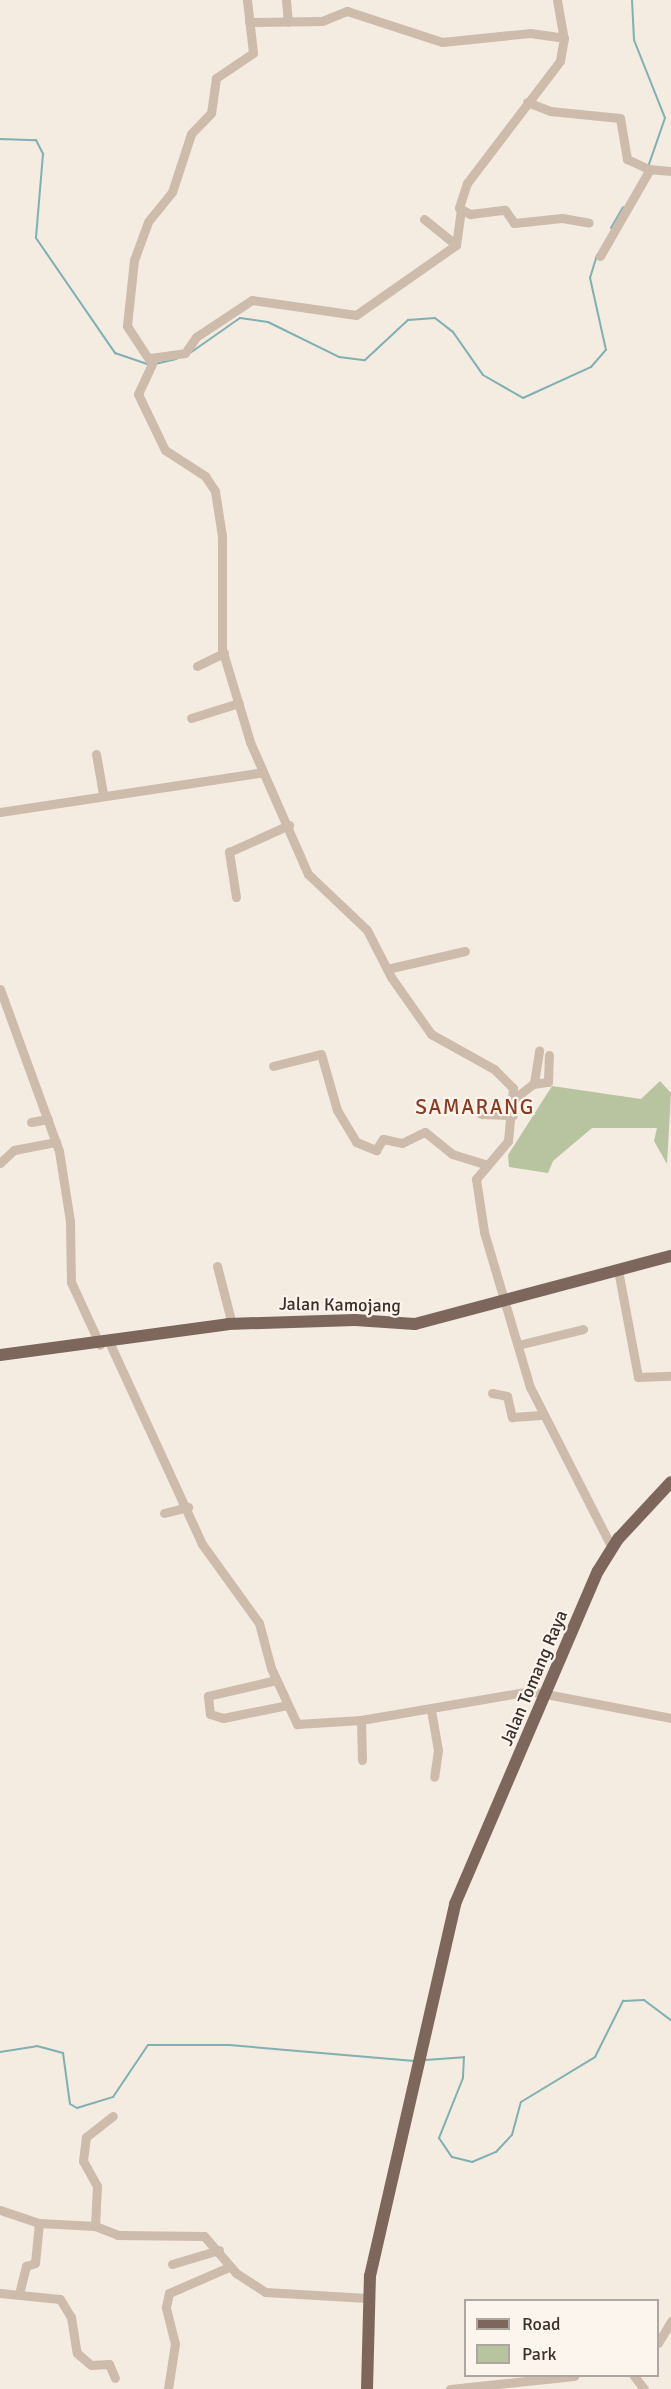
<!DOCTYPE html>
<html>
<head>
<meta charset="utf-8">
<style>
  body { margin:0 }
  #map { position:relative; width:671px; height:2389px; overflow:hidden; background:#f4ebe1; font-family:Signika,sans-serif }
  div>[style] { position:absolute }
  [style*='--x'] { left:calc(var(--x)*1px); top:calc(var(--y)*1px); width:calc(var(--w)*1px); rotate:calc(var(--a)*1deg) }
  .green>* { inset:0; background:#b8c4a0 }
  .stream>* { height:2px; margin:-1px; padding:0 1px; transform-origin:1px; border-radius:1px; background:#7fb0b2 }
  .minor>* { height:9px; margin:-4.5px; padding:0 4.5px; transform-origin:4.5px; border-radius:4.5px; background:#cdbbac }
  .major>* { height:12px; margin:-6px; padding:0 6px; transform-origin:6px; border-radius:6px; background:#7d675c }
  span { translate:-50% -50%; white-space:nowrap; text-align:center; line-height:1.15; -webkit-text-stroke:4.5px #fbf5ee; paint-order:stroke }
  .street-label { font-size:18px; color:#3b302b }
  .quarter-label { font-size:21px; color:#8c3b22; letter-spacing:1.5px }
  .legend { position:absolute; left:464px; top:2299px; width:195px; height:78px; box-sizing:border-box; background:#fbf5ee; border:2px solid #aea6a0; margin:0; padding:8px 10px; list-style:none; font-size:18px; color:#3b302b }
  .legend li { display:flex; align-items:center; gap:12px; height:30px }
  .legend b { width:30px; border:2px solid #aea6a0 }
</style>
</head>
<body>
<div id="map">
  <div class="green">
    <div style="clip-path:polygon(660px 1081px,671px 1093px,667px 1164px,654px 1141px,657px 1128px,592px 1128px,553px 1161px,548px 1173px,509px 1167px,508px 1155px,552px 1086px,641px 1099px)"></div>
  </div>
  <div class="stream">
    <div style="--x:632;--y:0;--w:40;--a:87.1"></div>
    <div style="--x:634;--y:40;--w:84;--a:68.3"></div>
    <div style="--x:665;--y:118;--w:52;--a:109.1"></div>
    <div style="--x:0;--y:139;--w:36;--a:2"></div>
    <div style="--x:36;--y:140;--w:16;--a:63"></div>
    <div style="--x:43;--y:154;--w:84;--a:94.8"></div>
    <div style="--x:36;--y:238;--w:140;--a:55.5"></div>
    <div style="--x:115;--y:353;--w:34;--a:19"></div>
    <div style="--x:611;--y:228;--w:24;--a:-60"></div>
    <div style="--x:190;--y:353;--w:61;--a:-35"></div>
    <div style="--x:240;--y:318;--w:28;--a:8"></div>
    <div style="--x:268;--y:322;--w:79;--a:26.2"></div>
    <div style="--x:339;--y:357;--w:26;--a:7"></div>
    <div style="--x:365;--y:360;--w:59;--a:-42.9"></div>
    <div style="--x:408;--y:320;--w:27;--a:-4"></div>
    <div style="--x:435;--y:318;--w:23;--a:38"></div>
    <div style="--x:453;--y:332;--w:52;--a:55.1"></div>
    <div style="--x:483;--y:375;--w:46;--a:29.9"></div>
    <div style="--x:523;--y:398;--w:75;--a:-24.5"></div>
    <div style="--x:591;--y:367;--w:23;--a:-49"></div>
    <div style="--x:606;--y:350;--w:74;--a:-102.5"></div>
    <div style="--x:590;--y:278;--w:24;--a:-73"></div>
    <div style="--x:155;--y:364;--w:22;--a:-13"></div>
    <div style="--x:0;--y:2052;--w:37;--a:-9"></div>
    <div style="--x:37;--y:2046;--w:27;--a:15"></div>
    <div style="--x:63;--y:2053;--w:51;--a:82.2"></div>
    <div style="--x:70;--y:2104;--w:8;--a:30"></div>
    <div style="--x:77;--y:2108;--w:38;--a:-17"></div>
    <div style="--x:113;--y:2097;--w:63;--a:-56.1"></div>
    <div style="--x:148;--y:2045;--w:81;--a:0"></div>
    <div style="--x:229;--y:2045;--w:186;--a:4.9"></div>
    <div style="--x:425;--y:2060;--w:39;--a:-4"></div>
    <div style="--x:464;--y:2057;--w:21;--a:93"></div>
    <div style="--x:463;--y:2078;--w:65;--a:111.8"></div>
    <div style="--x:439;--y:2138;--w:23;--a:56"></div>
    <div style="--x:452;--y:2157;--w:21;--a:14"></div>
    <div style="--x:472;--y:2162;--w:26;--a:-23"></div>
    <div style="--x:496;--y:2152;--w:23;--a:-47"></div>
    <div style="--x:512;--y:2135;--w:34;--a:-75"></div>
    <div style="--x:521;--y:2102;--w:87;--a:-31.3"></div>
    <div style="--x:595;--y:2057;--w:63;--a:-63.4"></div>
    <div style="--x:623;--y:2001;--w:21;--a:-3"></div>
    <div style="--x:644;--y:2000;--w:34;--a:37"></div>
  </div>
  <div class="minor">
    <div style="--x:247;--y:0;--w:53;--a:83.5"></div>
    <div style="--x:253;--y:53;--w:45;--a:146"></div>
    <div style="--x:216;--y:78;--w:35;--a:98"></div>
    <div style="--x:211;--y:113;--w:29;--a:134"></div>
    <div style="--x:191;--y:134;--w:61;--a:108.1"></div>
    <div style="--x:172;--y:192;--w:38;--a:129"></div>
    <div style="--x:148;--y:222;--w:40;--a:110.2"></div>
    <div style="--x:134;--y:260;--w:66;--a:96.1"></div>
    <div style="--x:127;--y:326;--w:45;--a:56.7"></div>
    <div style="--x:152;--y:364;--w:33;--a:115"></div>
    <div style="--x:138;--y:394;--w:62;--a:64.3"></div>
    <div style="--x:165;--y:450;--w:48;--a:33"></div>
    <div style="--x:205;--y:476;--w:18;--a:56"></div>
    <div style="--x:215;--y:491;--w:46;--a:81.2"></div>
    <div style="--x:222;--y:536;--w:113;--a:90"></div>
    <div style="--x:222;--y:649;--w:97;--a:73.2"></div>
    <div style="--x:250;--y:742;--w:144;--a:66.3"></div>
    <div style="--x:308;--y:874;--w:81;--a:43.5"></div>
    <div style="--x:367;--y:930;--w:53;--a:62.9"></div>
    <div style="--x:391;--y:977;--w:70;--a:54.9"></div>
    <div style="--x:431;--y:1034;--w:72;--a:29.1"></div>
    <div style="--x:494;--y:1069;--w:27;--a:45"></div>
    <div style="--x:513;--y:1088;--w:53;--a:95.4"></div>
    <div style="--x:508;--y:1141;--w:50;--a:130.1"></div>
    <div style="--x:476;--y:1179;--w:54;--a:81.4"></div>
    <div style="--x:484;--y:1232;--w:162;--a:73.5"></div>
    <div style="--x:530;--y:1387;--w:181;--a:63"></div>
    <div style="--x:286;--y:0;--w:22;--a:85"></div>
    <div style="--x:557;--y:0;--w:39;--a:80"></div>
    <div style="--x:564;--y:38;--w:23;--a:100"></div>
    <div style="--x:560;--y:61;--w:153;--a:127.3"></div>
    <div style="--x:467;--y:183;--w:26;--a:108"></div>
    <div style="--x:459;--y:208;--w:13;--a:29"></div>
    <div style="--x:470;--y:214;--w:35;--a:-7"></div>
    <div style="--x:505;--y:210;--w:16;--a:55"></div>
    <div style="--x:514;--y:223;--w:48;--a:-5.9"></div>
    <div style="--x:562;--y:218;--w:27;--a:10"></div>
    <div style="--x:249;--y:22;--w:73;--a:-0.8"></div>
    <div style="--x:322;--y:21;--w:27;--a:-22"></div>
    <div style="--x:347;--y:11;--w:100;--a:18.1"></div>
    <div style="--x:442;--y:42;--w:88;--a:-5.8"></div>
    <div style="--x:530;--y:33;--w:34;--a:8"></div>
    <div style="--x:527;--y:102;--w:25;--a:21"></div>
    <div style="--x:550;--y:111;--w:70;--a:5.7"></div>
    <div style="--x:620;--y:118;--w:42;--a:80.3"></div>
    <div style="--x:627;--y:159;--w:23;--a:25"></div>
    <div style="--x:648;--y:169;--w:23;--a:5"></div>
    <div style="--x:424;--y:219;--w:41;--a:39.1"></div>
    <div style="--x:456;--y:245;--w:34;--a:-82"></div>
    <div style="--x:600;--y:256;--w:100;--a:-60.1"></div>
    <div style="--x:150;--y:358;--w:35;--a:-8"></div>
    <div style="--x:185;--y:353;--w:19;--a:-55"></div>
    <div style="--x:196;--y:337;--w:67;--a:-33.5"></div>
    <div style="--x:252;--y:300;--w:105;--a:8.2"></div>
    <div style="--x:356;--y:315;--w:122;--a:-35"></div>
    <div style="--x:197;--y:666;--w:30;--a:-26"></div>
    <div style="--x:191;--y:718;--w:50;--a:-17.4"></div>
    <div style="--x:96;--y:754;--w:40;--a:80"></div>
    <div style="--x:0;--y:812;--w:266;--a:-8.6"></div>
    <div style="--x:236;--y:897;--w:46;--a:-98.8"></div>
    <div style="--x:229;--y:852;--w:66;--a:-24.2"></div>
    <div style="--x:387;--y:969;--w:80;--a:-13"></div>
    <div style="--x:0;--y:989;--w:172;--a:70"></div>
    <div style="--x:59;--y:1151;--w:71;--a:81.1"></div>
    <div style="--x:70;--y:1221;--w:61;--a:89.1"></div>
    <div style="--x:71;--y:1282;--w:69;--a:65.3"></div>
    <div style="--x:273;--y:1066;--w:49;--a:-14"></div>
    <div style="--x:321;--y:1054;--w:58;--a:74.1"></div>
    <div style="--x:337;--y:1110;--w:37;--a:59"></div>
    <div style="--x:356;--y:1142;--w:22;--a:22"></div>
    <div style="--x:376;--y:1150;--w:13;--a:-58"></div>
    <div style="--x:383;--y:1139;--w:19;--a:12"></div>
    <div style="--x:402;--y:1143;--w:25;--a:-26"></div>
    <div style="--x:425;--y:1132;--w:35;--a:39"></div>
    <div style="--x:452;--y:1154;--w:34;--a:17"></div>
    <div style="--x:533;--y:1084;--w:15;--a:-8"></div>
    <div style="--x:548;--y:1082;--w:27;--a:-88"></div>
    <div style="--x:515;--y:1098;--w:24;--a:-38"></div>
    <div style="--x:534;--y:1083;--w:33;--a:-81"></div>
    <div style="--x:481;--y:1114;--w:32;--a:2"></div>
    <div style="--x:31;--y:1122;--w:17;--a:-10"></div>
    <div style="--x:0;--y:1163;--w:19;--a:-43"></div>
    <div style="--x:14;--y:1150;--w:43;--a:-10.8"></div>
    <div style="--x:217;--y:1266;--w:60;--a:75.5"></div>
    <div style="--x:618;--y:1270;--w:109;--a:79.4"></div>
    <div style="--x:638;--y:1377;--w:33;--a:-2"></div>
    <div style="--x:110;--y:1344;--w:220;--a:65.3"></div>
    <div style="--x:202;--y:1544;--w:97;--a:54.2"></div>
    <div style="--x:259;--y:1623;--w:47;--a:75.1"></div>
    <div style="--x:271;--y:1668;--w:62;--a:65.1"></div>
    <div style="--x:297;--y:1724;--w:64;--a:-3.6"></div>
    <div style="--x:361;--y:1720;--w:171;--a:-9.7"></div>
    <div style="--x:530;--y:1691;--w:144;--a:10.8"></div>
    <div style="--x:518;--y:1345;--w:67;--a:-13.8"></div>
    <div style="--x:492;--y:1393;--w:15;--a:11"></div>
    <div style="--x:507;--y:1396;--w:22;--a:77"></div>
    <div style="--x:512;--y:1417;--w:29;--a:-4"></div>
    <div style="--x:164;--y:1513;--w:25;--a:-14"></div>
    <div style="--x:276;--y:1680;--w:70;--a:166.8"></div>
    <div style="--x:208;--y:1696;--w:18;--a:84"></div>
    <div style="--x:210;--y:1714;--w:14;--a:17"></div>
    <div style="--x:223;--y:1718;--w:65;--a:-11.5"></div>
    <div style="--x:431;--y:1710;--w:41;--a:80.1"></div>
    <div style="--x:438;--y:1750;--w:27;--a:98"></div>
    <div style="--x:361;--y:1720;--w:40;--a:88.6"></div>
    <div style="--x:0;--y:2210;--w:41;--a:18.4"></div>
    <div style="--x:39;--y:2223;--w:56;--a:3.1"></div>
    <div style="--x:95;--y:2226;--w:25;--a:21"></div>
    <div style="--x:118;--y:2235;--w:86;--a:0.7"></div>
    <div style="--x:204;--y:2236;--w:49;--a:49.1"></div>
    <div style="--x:236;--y:2273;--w:35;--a:33"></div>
    <div style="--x:265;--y:2292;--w:102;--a:3.4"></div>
    <div style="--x:95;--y:2226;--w:40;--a:-87.1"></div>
    <div style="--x:97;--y:2186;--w:29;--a:-119"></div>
    <div style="--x:83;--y:2161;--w:24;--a:-83"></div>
    <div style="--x:86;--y:2137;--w:34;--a:-38"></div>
    <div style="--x:172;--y:2264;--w:49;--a:-16.6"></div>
    <div style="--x:0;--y:2293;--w:60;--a:5.7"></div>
    <div style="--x:60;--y:2299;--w:21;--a:59"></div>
    <div style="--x:71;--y:2317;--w:36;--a:81"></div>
    <div style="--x:77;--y:2353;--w:18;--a:41"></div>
    <div style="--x:91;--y:2365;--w:18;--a:-3"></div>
    <div style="--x:109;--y:2364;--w:15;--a:67"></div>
    <div style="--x:19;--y:2294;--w:29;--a:-76"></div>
    <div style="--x:26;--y:2266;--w:9;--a:-18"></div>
    <div style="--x:35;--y:2263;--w:40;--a:-84.3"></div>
    <div style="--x:658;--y:2343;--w:26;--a:-59"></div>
    <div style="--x:634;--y:2376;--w:16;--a:52"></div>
    <div style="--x:168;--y:2389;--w:46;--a:-81.2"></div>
    <div style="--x:175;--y:2344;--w:38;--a:-104"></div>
    <div style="--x:166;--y:2307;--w:14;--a:-78"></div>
    <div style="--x:169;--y:2293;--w:65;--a:-23.4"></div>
    <div style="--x:450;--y:2389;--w:125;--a:-6"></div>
  </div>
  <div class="major">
    <div style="--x:0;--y:1355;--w:230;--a:-7.7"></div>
    <div style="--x:228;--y:1324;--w:127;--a:-1.8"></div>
    <div style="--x:355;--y:1320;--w:60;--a:3.8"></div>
    <div style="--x:415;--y:1324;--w:265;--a:-14.9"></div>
    <div style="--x:367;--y:2389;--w:113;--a:-88.5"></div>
    <div style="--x:370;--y:2276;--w:382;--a:-77.1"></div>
    <div style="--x:455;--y:1904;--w:362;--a:-66.8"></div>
    <div style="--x:598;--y:1571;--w:39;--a:-58"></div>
    <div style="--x:619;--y:1538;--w:76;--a:-47.1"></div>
  </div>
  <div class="street-label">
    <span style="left:340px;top:1305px;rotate:1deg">Jalan Kamojang</span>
    <span style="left:534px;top:1678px;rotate:-67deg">Jalan Tomang Raya</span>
  </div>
  <div class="quarter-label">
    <span style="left:475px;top:1107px">SAMARANG</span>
  </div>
  <ul class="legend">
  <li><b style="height:8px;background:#7d675c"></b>Road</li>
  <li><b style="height:16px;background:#b8c4a0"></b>Park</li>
  </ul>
</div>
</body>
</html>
